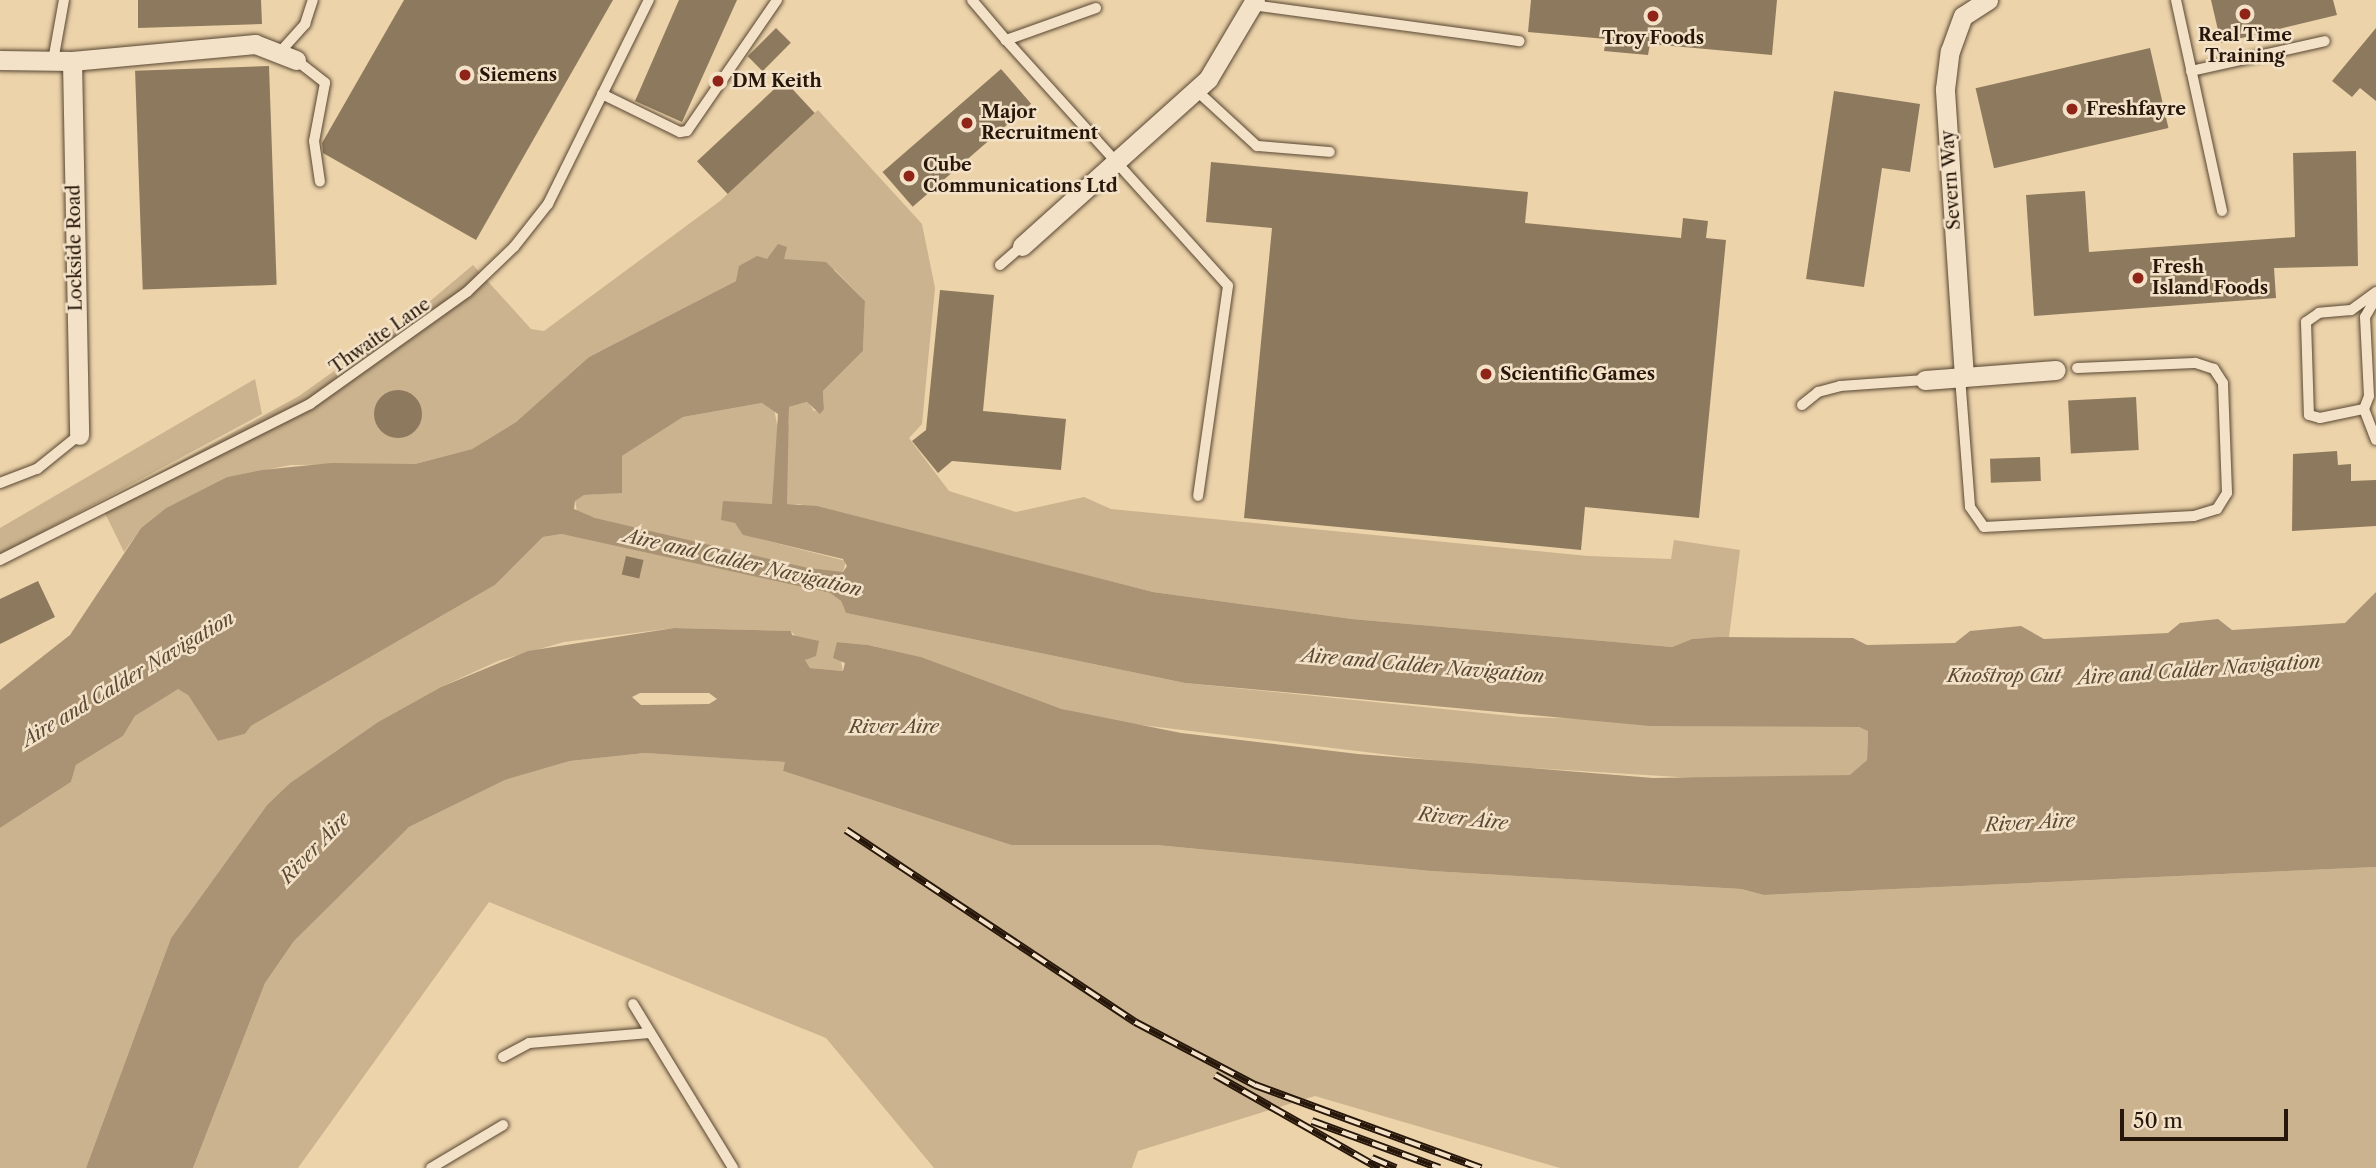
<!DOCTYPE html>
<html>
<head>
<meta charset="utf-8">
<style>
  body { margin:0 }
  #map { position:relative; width:2376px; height:1168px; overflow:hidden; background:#ecd3aa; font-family:"Libre Caslon Text",serif }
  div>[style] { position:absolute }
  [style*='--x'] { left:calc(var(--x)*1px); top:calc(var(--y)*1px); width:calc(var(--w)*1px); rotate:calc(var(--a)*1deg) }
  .green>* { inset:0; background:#cbb38f }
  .water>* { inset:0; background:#a99374 }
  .building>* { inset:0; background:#8d795d; transform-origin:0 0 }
  .round { border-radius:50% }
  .roads { filter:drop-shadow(0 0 2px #584632) drop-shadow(0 0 2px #584632) }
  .lane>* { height:10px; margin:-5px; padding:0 5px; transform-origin:5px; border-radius:5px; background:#f3e2c8 }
  .street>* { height:19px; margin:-9.5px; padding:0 9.5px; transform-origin:9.5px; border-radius:9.5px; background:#f3e2c8 }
  .rail>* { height:8px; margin-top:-4px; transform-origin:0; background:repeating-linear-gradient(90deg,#f3e2c8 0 16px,#27170a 0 32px); box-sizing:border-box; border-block:2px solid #27170a }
  .dots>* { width:19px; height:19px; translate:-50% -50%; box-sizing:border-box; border:4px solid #f3e2c8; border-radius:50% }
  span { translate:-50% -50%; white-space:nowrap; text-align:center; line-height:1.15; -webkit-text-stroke:5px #f3e2c8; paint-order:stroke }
  .poi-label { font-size:18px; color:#27170a; font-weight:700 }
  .left { translate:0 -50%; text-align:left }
  .street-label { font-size:18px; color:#27170a }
  .water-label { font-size:19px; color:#5b4934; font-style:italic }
  .scale { position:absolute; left:2120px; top:1109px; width:168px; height:32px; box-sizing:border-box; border:4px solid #27170a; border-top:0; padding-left:9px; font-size:21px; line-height:24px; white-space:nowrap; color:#27170a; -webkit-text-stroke:5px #f3e2c8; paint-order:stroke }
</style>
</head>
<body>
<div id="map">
  <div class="green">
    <div style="clip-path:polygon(818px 110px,922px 224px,935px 288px,922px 424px,909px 438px,949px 491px,1016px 512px,1084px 497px,1111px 509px,1588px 556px,1671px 559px,1674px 540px,1740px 550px,1729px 637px,1692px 639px,1672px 647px,1352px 619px,1153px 592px,799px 504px,761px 505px,735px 523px,744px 535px,846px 561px,843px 572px,805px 588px,830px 593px,841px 601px,846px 613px,1185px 683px,1522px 717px,1859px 727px,1868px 730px,1867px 760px,1851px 775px,1727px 780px,1465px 764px,1116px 722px,1062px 709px,921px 657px,868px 645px,837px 642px,843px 671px,810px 668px,805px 660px,810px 654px,791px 631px,674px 628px,564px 642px,498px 661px,441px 687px,378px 722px,290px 783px,267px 805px,171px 938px,86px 1168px,0 1168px,0 828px,71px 782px,76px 765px,123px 736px,135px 716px,178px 688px,188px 695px,218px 741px,245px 734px,251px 726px,495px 585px,543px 537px,562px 534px,589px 538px,595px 518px,577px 512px,575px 500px,584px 495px,614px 493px,622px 456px,683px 417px,762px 403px,774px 408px,777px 425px,789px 424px,789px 407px,808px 402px,814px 411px,824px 409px,823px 391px,863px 351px,865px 301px,835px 270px,767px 259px,736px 281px,589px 357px,516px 422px,472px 449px,415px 464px,291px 465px,227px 477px,166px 508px,141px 528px,124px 552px,101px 505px,299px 396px,417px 312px,473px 265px,531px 329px,544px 331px,720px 201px)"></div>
    <div style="clip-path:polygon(255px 379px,262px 414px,0 555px,0 528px)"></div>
    <div style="clip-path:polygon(645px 753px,786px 762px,783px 771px,1011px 845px,1156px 845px,1431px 871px,1741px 889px,1764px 895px,2376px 867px,2376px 1168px,1560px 1168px,1315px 1096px,1138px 1151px,1132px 1168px,934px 1168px,826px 1038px,489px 902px,298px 1168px,193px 1168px,265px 983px,294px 941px,376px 858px,409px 827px,505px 780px,570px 761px)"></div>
  </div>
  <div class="water">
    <div style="clip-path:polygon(evenodd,778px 244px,787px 247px,784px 259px,826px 262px,865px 301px,863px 351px,823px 391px,824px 409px,820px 414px,807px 402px,789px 407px,787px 504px,817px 506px,1153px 592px,1352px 619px,1672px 647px,1692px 639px,1719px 637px,1853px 638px,1867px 645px,1955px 643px,1970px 631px,2021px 626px,2044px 639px,2168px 633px,2180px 623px,2218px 619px,2232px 630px,2345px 623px,2376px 592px,2376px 867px,1764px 895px,1741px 889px,1431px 871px,1156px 845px,1011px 845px,783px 771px,785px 762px,645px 753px,570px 761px,505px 780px,409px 827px,294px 941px,265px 983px,193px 1168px,86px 1168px,171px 938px,267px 805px,290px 783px,378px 722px,441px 687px,528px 651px,674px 628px,791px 631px,792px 635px,819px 641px,816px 656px,805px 660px,810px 668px,843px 671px,845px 663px,833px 658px,837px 642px,868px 645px,921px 657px,1062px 709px,1181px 733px,1358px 754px,1653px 778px,1850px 775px,1867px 760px,1868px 731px,1859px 727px,1650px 726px,1185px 683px,846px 613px,841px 601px,830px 593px,562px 534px,543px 537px,495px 585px,251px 726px,245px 734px,218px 741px,188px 695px,178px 689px,135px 716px,123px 736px,76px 765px,71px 782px,0 828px,0 690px,70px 635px,141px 528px,166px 508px,227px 477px,262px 470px,331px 463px,415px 464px,472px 449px,516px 422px,589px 357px,736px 281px,739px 266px,757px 256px,767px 259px,778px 244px,762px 403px,778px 414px,772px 504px,723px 501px,721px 520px,735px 523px,743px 535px,843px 559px,847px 566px,843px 572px,808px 568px,595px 518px,574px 509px,575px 501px,584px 495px,622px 493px,622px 456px,683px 417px,762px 403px,778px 244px,640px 693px,709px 693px,717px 699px,709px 704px,641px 705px,632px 697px,640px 693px)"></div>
  </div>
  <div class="building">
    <div style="clip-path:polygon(138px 0,261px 0,262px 24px,138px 28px)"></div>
    <div style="clip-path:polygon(404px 0,613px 0,476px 240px,323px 153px,322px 143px)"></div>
    <div style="clip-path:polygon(679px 0,737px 0,682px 122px,635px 101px)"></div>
    <div style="clip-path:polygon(1531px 0,1777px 0,1772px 55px,1650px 44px,1648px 55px,1604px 51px,1606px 39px,1528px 32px)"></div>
    <div style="clip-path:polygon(2211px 0,2333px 0,2337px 15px,2221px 43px)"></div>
    <div style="left:776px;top:28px;width:21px;height:40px;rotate:45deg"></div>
    <div style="clip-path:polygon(2376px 28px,2376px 101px,2360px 88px,2352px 97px,2332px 81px)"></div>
    <div style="left:2150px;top:48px;width:82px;height:179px;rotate:77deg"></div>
    <div style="left:269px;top:66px;width:219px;height:134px;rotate:88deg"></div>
    <div style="left:1001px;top:69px;width:46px;height:157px;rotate:49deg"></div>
    <div style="left:784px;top:80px;width:45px;height:119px;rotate:47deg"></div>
    <div style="clip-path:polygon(1834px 91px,1920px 104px,1910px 172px,1882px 168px,1864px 287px,1806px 279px)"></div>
    <div style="clip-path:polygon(2356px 151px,2358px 266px,2274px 268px,2276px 298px,2034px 316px,2026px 195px,2085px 191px,2089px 252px,2295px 237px,2293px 153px)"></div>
    <div style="clip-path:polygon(1211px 162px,1528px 192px,1525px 223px,1681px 238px,1683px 218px,1708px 221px,1706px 238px,1726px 240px,1699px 518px,1585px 507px,1581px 550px,1244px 518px,1272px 228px,1206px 222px)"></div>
    <div style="clip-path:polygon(940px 290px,994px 295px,983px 411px,1066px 419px,1061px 470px,952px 461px,938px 473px,912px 441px,926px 430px)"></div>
    <div class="round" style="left:374px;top:390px;width:48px;height:48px"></div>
    <div style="left:2136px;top:397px;width:53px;height:68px;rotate:87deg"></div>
    <div style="clip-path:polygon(2337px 451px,2338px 465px,2351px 464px,2351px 481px,2376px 480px,2376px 526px,2292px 531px,2293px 454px)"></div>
    <div style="left:2040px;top:457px;width:24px;height:50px;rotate:88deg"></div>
    <div style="left:626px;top:556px;width:18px;height:19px;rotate:13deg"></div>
    <div style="clip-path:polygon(38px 581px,55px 617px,0 644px,0 599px)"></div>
  </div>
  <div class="roads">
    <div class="lane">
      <div style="--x:972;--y:0;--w:52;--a:49.6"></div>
      <div style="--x:2176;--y:0;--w:216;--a:77.7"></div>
      <div style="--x:1252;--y:5;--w:270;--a:7.7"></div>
      <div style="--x:1096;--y:8;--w:96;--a:160.4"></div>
      <div style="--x:1006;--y:40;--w:331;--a:47.9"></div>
      <div style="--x:1228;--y:286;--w:212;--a:98.1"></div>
      <div style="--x:280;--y:52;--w:38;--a:-48"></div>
      <div style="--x:305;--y:24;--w:25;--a:-72"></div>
      <div style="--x:296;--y:60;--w:37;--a:38"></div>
      <div style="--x:325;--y:83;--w:59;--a:100.7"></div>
      <div style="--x:314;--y:141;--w:41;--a:81.7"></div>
      <div style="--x:53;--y:61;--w:62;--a:-79.8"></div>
      <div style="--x:2191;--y:71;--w:137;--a:-12.6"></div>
      <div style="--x:1196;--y:90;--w:83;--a:42.6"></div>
      <div style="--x:1257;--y:146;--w:73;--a:4.7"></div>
      <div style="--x:602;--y:94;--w:87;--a:26"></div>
      <div style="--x:680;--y:132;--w:7;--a:-8"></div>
      <div style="--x:687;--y:131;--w:159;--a:-55.5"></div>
      <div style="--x:1000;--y:265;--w:29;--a:-41"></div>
      <div style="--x:2376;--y:292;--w:31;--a:144"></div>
      <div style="--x:2351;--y:310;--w:32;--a:175"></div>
      <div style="--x:2319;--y:313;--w:16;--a:145"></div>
      <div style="--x:2306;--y:322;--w:93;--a:88.2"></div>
      <div style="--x:2309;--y:415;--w:11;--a:15"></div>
      <div style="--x:2320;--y:418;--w:45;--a:-11.6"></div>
      <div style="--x:2364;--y:409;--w:14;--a:-69"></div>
      <div style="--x:2369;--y:396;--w:79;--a:-92.9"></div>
      <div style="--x:2365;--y:317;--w:22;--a:-60"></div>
      <div style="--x:1960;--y:377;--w:130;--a:85.6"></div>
      <div style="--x:1970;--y:507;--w:24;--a:55"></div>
      <div style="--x:1984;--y:527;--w:210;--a:-3"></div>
      <div style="--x:2194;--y:516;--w:24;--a:-17"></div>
      <div style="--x:2217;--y:509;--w:19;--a:-58"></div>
      <div style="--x:2227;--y:493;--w:110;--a:-92.1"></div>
      <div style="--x:2223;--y:383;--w:17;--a:-123"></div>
      <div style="--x:2214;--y:369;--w:20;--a:-162"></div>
      <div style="--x:2195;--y:363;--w:118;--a:177.6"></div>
      <div style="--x:1802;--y:405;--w:21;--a:-39"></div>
      <div style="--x:1818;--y:392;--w:23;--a:-15"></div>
      <div style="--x:1840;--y:386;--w:85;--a:-4"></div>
      <div style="--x:2364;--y:409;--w:33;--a:69"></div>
      <div style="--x:0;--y:483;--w:40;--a:-21"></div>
      <div style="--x:37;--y:469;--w:54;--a:-39"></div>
      <div style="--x:0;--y:560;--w:347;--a:-26.7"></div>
      <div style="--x:310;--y:404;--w:193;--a:-35.5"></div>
      <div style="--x:467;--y:292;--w:65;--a:-43.8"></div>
      <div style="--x:514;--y:247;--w:55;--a:-51.7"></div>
      <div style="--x:548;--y:204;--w:228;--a:-63.7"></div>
      <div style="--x:633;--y:1004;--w:192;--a:58.6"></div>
      <div style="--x:503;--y:1057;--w:30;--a:-28"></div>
      <div style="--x:529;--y:1043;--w:121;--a:-4.7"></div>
      <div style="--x:431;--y:1168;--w:84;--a:-30.8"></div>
    </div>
    <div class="street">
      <div style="--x:0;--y:60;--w:72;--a:0.8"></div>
      <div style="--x:72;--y:61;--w:184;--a:-5.3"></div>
      <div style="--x:255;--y:44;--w:44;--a:21.3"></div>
      <div style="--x:72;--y:61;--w:374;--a:88.9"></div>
      <div style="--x:1022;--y:246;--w:250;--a:-41.9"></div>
      <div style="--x:1208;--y:79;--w:92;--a:-59.3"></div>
      <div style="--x:1964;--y:377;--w:289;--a:-93.8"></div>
      <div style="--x:1945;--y:89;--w:38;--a:-83"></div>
      <div style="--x:1950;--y:51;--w:37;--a:-70"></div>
      <div style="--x:1963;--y:16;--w:30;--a:-33"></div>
      <div style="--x:1925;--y:380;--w:131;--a:-4.4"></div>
    </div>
  </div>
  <div class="rail">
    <div style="--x:846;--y:830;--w:347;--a:33.6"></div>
    <div style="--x:1135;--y:1022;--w:136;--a:27.7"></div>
    <div style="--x:1255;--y:1085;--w:241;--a:20.2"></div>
    <div style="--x:1215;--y:1075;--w:189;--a:29.6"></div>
    <div style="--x:1312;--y:1121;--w:136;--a:20.2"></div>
    <div style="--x:1372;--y:1158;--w:26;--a:23"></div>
  </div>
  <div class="dots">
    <div style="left:2245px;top:14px;background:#8f2418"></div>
    <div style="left:1653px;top:16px;background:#8f2418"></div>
    <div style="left:465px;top:75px;background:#8f2418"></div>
    <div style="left:718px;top:81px;background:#8f2418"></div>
    <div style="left:2072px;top:109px;background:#8f2418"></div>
    <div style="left:967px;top:123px;background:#8f2418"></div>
    <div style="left:909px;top:176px;background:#8f2418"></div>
    <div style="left:2138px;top:278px;background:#8f2418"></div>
    <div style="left:1486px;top:374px;background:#8f2418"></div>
  </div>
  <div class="poi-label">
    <span style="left:2245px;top:46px">Real Time<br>Training</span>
    <span style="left:1653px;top:38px">Troy Foods</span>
    <span class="left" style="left:479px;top:75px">Siemens</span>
    <span class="left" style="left:732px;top:81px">DM Keith</span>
    <span class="left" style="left:2086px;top:109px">Freshfayre</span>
    <span class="left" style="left:981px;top:123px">Major<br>Recruitment</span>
    <span class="left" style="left:923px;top:176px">Cube<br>Communications Ltd</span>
    <span class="left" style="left:2152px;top:278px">Fresh<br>Island Foods</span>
    <span class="left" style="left:1500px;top:374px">Scientific Games</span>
  </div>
  <div class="street-label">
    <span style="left:1951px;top:180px;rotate:-94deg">Severn Way</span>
    <span style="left:75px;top:248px;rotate:-91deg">Lockside Road</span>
    <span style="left:380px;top:336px;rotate:-35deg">Thwaite Lane</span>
  </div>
  <div class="water-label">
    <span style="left:743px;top:563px;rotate:13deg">Aire and Calder Navigation</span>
    <span style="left:1423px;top:666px;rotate:5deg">Aire and Calder Navigation</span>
    <span style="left:2199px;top:670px;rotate:-4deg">Aire and Calder Navigation</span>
    <span style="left:2004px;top:676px">Knostrop Cut</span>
    <span style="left:128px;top:679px;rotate:-31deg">Aire and Calder Navigation</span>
    <span style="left:894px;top:727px">River Aire</span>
    <span style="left:1463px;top:819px;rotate:6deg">River Aire</span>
    <span style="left:2030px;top:823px;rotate:-3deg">River Aire</span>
    <span style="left:315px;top:848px;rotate:-46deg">River Aire</span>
  </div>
  <div class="scale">50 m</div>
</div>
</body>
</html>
